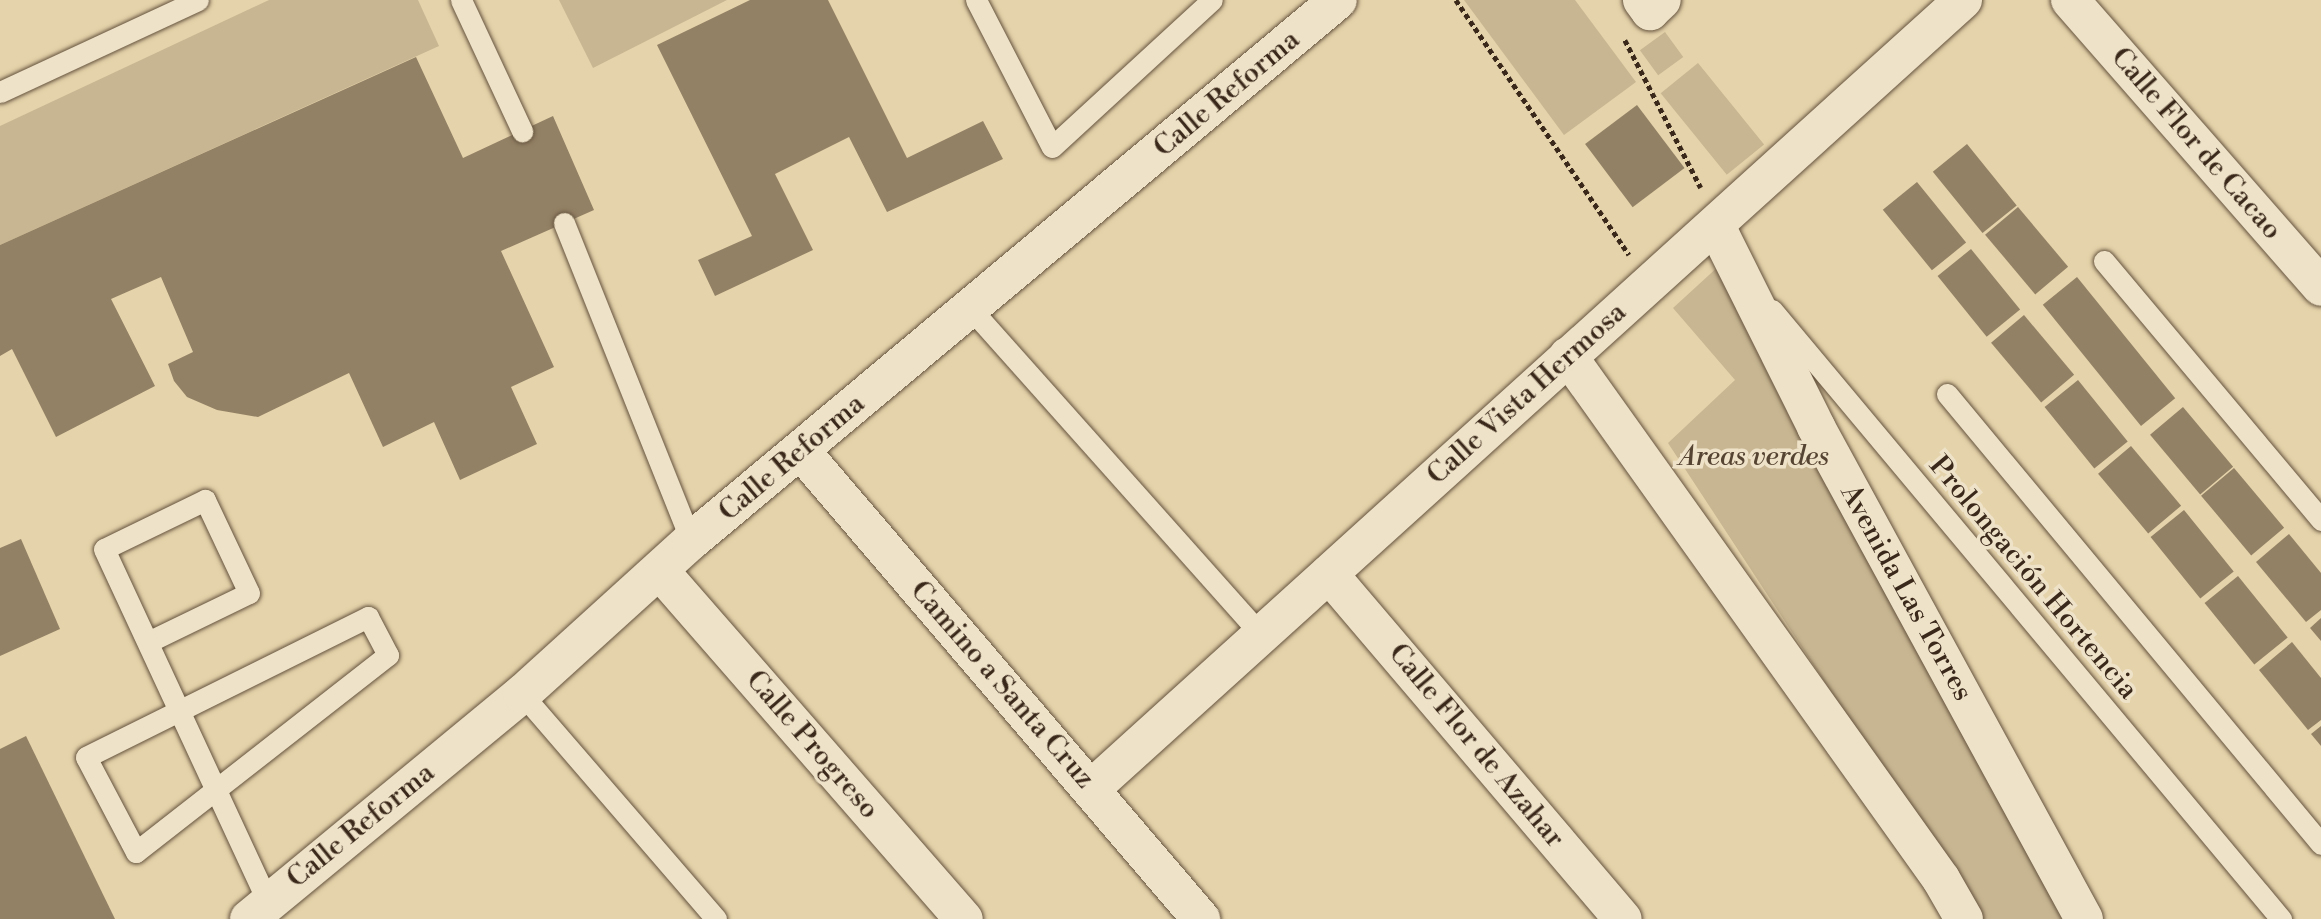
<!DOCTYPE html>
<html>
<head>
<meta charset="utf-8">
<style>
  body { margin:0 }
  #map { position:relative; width:2321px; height:919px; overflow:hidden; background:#e5d3ab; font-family:"Libre Bodoni",serif }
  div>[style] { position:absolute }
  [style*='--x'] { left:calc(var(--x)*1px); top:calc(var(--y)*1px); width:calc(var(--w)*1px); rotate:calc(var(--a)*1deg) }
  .green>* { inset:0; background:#c8b692; transform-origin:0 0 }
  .building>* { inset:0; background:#938165; transform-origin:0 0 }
  .path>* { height:4.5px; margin-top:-2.25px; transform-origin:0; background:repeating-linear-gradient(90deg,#3a281a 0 5px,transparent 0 8.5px) }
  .roads { filter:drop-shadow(0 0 2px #65533e) drop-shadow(0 0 2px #65533e) }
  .lane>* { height:21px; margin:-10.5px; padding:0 10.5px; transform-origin:10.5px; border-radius:10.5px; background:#eee2c8 }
  .street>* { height:38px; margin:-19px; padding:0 19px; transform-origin:19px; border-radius:19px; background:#eee2c8 }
  .secondary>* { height:38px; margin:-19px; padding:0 19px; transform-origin:19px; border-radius:19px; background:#eee2c8 }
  span { translate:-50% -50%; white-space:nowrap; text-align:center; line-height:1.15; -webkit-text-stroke:7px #eee2c8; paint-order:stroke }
  .street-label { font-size:28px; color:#3a281a }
  .park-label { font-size:28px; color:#564432; font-style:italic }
</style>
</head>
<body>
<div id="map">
  <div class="green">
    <div style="clip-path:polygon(269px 0,418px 0,439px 46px,0 245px,0 126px)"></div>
    <div style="clip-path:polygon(559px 0,727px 0,593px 68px)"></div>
    <div style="clip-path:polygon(1464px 0,1575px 0,1636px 82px,1564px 135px)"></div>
    <div style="left:1665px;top:32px;width:31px;height:31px;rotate:54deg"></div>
    <div style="left:1698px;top:63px;width:105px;height:48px;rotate:51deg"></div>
    <div style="clip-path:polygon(1721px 264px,2068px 919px,1974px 919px,1921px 829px,1668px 443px,1735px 380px,1673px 308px)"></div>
  </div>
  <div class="building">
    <div style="clip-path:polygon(750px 0,828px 0,907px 158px,983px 121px,1003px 159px,887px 212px,849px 137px,775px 174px,813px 250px,715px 296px,698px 260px,752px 236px,657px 45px)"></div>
    <div style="clip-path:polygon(416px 57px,463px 158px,553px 116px,594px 210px,501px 251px,554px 367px,511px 387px,537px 444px,460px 480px,434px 422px,383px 447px,349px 373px,258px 417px,217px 410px,187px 397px,174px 381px,168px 364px,193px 352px,161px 277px,111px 299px,155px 386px,56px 437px,12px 349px,0 356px,0 245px)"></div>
    <div style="left:1637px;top:105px;width:79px;height:65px;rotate:53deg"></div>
    <div style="left:1967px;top:144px;width:79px;height:44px;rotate:51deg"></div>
    <div style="left:1917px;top:182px;width:78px;height:44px;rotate:51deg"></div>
    <div style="left:2018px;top:207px;width:78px;height:43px;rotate:50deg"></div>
    <div style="left:1971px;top:249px;width:78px;height:43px;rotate:51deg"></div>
    <div style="left:2077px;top:277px;width:156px;height:44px;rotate:51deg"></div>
    <div style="left:2024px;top:315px;width:78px;height:43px;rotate:50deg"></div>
    <div style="left:2078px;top:380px;width:79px;height:43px;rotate:51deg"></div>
    <div style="left:2183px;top:407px;width:78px;height:43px;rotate:50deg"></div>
    <div style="left:2131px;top:446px;width:78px;height:43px;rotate:50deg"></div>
    <div style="left:2234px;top:468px;width:78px;height:43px;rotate:50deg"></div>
    <div style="left:2184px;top:510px;width:79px;height:43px;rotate:51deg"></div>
    <div style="clip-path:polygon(2289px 534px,2321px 573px,2321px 610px,2306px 622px,2256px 562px)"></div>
    <div style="clip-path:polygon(21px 539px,60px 629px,0 656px,0 548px)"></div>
    <div style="left:2238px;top:576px;width:79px;height:43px;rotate:51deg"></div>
    <div style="clip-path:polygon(2321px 618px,2321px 641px,2310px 628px)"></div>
    <div style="clip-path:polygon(2292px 642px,2321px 678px,2321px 720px,2308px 730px,2259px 670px)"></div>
    <div style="clip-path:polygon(2321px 726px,2321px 746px,2311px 734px)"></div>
    <div style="clip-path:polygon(26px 736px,115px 919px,0 919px,0 749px)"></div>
  </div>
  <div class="path">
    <div style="--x:1456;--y:0;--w:308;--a:55.8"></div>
    <div style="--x:1625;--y:40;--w:166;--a:62.8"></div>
  </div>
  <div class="roads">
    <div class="lane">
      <div style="--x:461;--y:0;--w:145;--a:65"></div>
      <div style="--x:976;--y:0;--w:165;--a:62.7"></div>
      <div style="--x:1052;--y:147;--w:217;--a:-42.6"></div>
      <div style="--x:0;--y:92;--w:218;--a:-24.9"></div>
      <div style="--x:564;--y:223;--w:342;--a:68.2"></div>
      <div style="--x:2104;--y:261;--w:338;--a:50"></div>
      <div style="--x:971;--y:309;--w:436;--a:48.3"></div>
      <div style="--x:1772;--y:310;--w:794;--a:50.11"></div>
      <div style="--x:1947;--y:394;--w:585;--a:50.27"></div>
      <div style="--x:368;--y:617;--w:43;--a:62.2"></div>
      <div style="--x:388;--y:655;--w:320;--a:142"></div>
      <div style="--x:136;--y:852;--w:107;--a:-117.8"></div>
      <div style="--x:86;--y:757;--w:315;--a:-26.4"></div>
      <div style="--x:148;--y:642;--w:112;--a:-25.9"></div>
      <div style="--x:249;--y:593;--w:103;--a:-115.3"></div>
      <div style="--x:205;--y:500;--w:112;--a:154.1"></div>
      <div style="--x:104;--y:549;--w:390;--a:65.1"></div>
      <div style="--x:522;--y:694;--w:297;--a:49.2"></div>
    </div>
    <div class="street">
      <div style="--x:1642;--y:0;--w:14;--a:54"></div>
      <div style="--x:1650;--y:11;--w:16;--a:-43"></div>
      <div style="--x:2070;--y:0;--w:381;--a:48.8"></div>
      <div style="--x:1716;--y:226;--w:225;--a:63.5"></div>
      <div style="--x:1816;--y:427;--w:560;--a:61.42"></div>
      <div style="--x:1568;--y:356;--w:642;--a:54.5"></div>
      <div style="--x:1941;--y:879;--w:46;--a:60.1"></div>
      <div style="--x:660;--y:571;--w:462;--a:48.9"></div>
      <div style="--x:1329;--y:574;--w:453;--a:49.6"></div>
      <div style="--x:1091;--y:789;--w:1176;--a:-42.14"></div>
    </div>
    <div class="secondary">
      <div style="--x:801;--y:451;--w:616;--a:49.48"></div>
      <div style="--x:249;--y:919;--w:354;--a:-39.5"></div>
      <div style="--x:522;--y:694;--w:228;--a:-42.2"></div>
      <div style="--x:691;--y:541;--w:843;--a:-39.9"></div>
    </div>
  </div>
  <div class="street-label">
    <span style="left:1227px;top:94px;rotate:-40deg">Calle Reforma</span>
    <span style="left:2196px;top:144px;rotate:49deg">Calle Flor de Cacao</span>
    <span style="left:1527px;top:394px;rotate:-42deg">Calle Vista Hermosa</span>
    <span style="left:792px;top:458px;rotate:-40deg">Calle Reforma</span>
    <span style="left:2033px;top:578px;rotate:50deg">Prolongación Hortencia</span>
    <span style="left:1906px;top:593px;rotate:61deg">Avenida Las Torres</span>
    <span style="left:1002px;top:685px;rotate:49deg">Camino a Santa Cruz</span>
    <span style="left:812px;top:745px;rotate:49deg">Calle Progreso</span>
    <span style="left:1476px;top:746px;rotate:50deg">Calle Flor de Azahar</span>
    <span style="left:361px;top:826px;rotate:-39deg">Calle Reforma</span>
  </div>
  <div class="park-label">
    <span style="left:1754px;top:457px">Areas verdes</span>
  </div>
</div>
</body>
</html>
